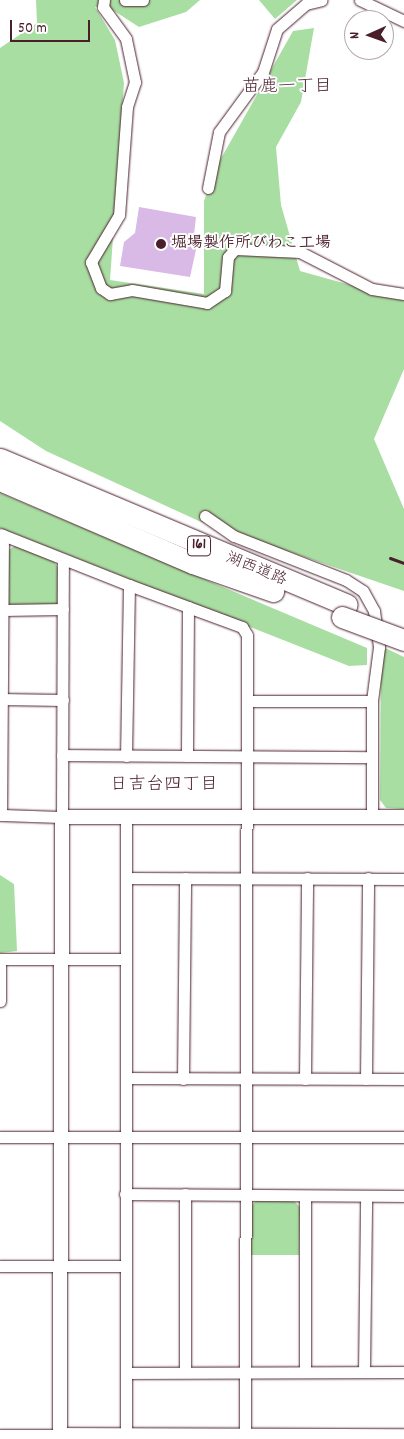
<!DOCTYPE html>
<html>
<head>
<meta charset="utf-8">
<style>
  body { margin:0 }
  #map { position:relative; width:404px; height:1439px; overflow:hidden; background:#fff; font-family:Dekko,"Klee One",sans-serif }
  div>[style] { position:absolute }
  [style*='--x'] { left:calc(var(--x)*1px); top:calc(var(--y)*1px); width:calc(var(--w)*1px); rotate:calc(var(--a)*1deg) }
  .green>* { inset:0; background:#a8dea2 }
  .building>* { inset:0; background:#d9bae6 }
  .roads { filter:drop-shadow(0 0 1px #4a1f2b) drop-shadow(0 0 1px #4a1f2b) }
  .minor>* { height:11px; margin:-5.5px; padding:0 5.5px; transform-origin:5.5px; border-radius:5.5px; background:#fff }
  .tertiary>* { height:14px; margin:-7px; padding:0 7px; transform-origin:7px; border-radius:7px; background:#fff }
  .motorway>* { height:21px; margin:-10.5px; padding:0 10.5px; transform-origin:10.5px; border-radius:10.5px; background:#fff }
  .rail>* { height:3px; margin:-1.5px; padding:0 1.5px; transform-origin:1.5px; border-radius:1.5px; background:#4a1f2b }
  .bridges { filter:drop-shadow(0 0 1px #4a1f2b) drop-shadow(0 0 1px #4a1f2b) }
  .motorway-bridge>* { height:21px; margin:-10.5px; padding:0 10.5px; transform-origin:10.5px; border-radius:10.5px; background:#fff }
  .dots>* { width:14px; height:14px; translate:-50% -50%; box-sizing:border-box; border:2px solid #fff; border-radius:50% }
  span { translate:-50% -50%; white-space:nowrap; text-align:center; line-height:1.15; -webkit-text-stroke:4px #fff; paint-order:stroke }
  .shield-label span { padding:1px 4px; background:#fff; border:1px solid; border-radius:4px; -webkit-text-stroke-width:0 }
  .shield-label { font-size:15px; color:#4a1f2b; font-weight:700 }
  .poi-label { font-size:16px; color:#4a1f2b; font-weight:700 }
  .left { translate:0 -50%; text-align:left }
  .street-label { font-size:16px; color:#4a1f2b }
  .neighbourhood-label { font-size:18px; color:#4a1f2b }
  .north { position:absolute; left:344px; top:10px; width:50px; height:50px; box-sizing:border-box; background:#fff; border:1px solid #b7a5aa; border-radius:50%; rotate:268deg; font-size:14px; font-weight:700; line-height:20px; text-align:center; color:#4a1f2b }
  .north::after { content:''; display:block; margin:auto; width:18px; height:22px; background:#4a1f2b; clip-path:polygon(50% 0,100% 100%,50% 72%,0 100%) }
  .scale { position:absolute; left:10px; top:20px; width:80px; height:22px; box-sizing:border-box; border:2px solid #4a1f2b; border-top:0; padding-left:6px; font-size:15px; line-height:18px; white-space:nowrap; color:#4a1f2b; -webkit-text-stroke:4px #fff; paint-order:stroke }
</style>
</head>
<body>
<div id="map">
  <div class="green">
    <div style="clip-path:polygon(36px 0,200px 0,186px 12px,139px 27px,108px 7px,95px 7px,115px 40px,124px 83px,110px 280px,204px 294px,204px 201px,215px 169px,293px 31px,314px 28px,301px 102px,276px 147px,281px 205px,300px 271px,404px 300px,404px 369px,374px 439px,404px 509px,404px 591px,199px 521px,46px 451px,0 421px,0 48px,37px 23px)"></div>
    <div style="clip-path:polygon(259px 0,297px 0,275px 19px)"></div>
    <div style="clip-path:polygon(0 493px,367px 648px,367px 665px,349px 666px,0 528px)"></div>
    <div style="clip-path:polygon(16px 545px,53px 560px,58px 568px,58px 605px,8px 605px,7px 551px)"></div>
    <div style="clip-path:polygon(381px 646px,404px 657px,404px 809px,386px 808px,380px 800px)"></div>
    <div style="clip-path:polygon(0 875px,14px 884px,17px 951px,0 953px)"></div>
    <div style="clip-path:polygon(257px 1200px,293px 1200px,300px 1207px,299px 1255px,250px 1255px,250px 1207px)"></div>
  </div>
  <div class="building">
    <div style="clip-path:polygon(139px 207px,196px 217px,194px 235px,199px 236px,190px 277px,120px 266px,124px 242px,135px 233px)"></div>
  </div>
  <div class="roads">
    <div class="minor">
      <div style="--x:104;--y:0;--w:7;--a:98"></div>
      <div style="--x:103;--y:7;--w:39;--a:54"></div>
      <div style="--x:126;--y:39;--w:44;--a:78.2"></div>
      <div style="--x:135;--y:82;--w:26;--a:108"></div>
      <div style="--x:127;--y:107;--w:108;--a:94.2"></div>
      <div style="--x:119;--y:215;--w:55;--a:120.8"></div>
      <div style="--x:91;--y:262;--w:28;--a:69"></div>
      <div style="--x:101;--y:288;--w:11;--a:34"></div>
      <div style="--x:110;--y:294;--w:22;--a:-10"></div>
      <div style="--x:132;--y:290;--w:76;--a:9.8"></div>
      <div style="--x:207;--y:303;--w:22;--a:-34"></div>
      <div style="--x:225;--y:291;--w:34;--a:-85"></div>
      <div style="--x:228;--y:257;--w:11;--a:-49"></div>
      <div style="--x:235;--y:249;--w:65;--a:2.6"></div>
      <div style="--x:300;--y:252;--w:81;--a:27.2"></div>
      <div style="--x:372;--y:289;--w:32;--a:9"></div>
      <div style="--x:125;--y:0;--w:18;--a:0"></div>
      <div style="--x:360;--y:0;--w:49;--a:25.5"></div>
      <div style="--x:208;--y:188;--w:57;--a:-78.9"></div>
      <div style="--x:219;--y:132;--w:74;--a:-53.7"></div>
      <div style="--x:263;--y:72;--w:45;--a:-72"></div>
      <div style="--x:277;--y:29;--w:38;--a:-41"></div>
      <div style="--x:306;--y:4;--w:16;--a:-14"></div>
      <div style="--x:205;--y:516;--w:35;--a:35"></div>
      <div style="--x:234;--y:536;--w:120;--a:21.4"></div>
      <div style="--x:346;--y:580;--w:20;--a:33"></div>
      <div style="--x:363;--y:591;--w:23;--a:61"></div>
      <div style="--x:374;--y:611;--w:36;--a:82"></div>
      <div style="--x:379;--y:647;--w:54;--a:97.4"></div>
      <div style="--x:372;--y:701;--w:116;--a:90"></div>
      <div style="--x:0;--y:534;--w:139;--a:21.6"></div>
      <div style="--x:129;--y:585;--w:171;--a:91"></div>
      <div style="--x:3;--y:535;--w:280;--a:90.4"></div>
      <div style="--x:1;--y:815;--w:61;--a:1.9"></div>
      <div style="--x:62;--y:817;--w:257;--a:-89.8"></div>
      <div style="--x:129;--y:585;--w:63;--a:20.4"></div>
      <div style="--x:188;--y:607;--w:149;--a:90.4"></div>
      <div style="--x:188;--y:607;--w:58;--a:20.3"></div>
      <div style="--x:242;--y:627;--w:9;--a:58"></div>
      <div style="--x:247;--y:635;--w:801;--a:90.14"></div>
      <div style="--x:3;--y:610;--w:60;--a:-1"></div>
      <div style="--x:0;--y:699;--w:63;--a:0.9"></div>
      <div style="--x:247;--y:701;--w:125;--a:0"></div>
      <div style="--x:62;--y:755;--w:310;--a:0.4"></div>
      <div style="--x:126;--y:878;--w:278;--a:0.2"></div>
      <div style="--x:0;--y:1001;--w:42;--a:-90"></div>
      <div style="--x:0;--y:959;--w:126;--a:0"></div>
      <div style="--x:126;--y:1078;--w:278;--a:0.2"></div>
      <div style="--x:183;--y:1079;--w:201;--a:-89.4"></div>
      <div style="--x:305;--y:1079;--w:201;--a:-89.4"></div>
      <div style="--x:366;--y:1079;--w:201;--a:-89.4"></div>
      <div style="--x:0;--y:1137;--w:404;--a:0"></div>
      <div style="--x:125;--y:1194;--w:279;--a:0.4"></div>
      <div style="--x:185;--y:1194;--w:178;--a:90"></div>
      <div style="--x:0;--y:1266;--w:125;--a:0"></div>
      <div style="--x:305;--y:1372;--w:176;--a:-90"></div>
      <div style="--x:364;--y:1372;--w:176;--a:-89.3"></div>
      <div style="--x:126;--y:1373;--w:278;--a:-0.2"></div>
      <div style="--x:0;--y:1435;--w:60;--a:0"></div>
      <div style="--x:60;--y:1435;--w:4;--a:90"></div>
      <div style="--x:126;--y:1436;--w:619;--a:-90"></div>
    </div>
    <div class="tertiary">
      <div style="--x:404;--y:817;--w:342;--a:180"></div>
      <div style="--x:62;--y:817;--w:618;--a:90.19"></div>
      <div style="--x:60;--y:1435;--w:344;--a:0.2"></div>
    </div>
    <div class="motorway">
      <div style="--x:0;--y:459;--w:376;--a:22.8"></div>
      <div style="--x:0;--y:480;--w:210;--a:23.3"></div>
      <div style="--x:193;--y:563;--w:85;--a:19.3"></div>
    </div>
  </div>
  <div class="rail">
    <div style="--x:390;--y:558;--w:15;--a:20"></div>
  </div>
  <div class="bridges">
    <div class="motorway-bridge">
      <div style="--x:342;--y:617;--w:66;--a:20.4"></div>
    </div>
  </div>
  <div class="dots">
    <div style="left:161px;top:244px;background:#4a1f2b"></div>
  </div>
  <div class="shield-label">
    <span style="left:199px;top:546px">161</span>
  </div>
  <div class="poi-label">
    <span class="left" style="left:171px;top:244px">堀場製作所びわこ工場</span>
  </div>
  <div class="street-label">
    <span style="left:256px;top:570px;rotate:22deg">湖西道路</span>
  </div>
  <div class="neighbourhood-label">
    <span style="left:287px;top:88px">苗鹿一丁目</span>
    <span style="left:164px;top:786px">日吉台四丁目</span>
  </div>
  <div class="north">N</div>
  <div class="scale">50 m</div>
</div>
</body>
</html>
